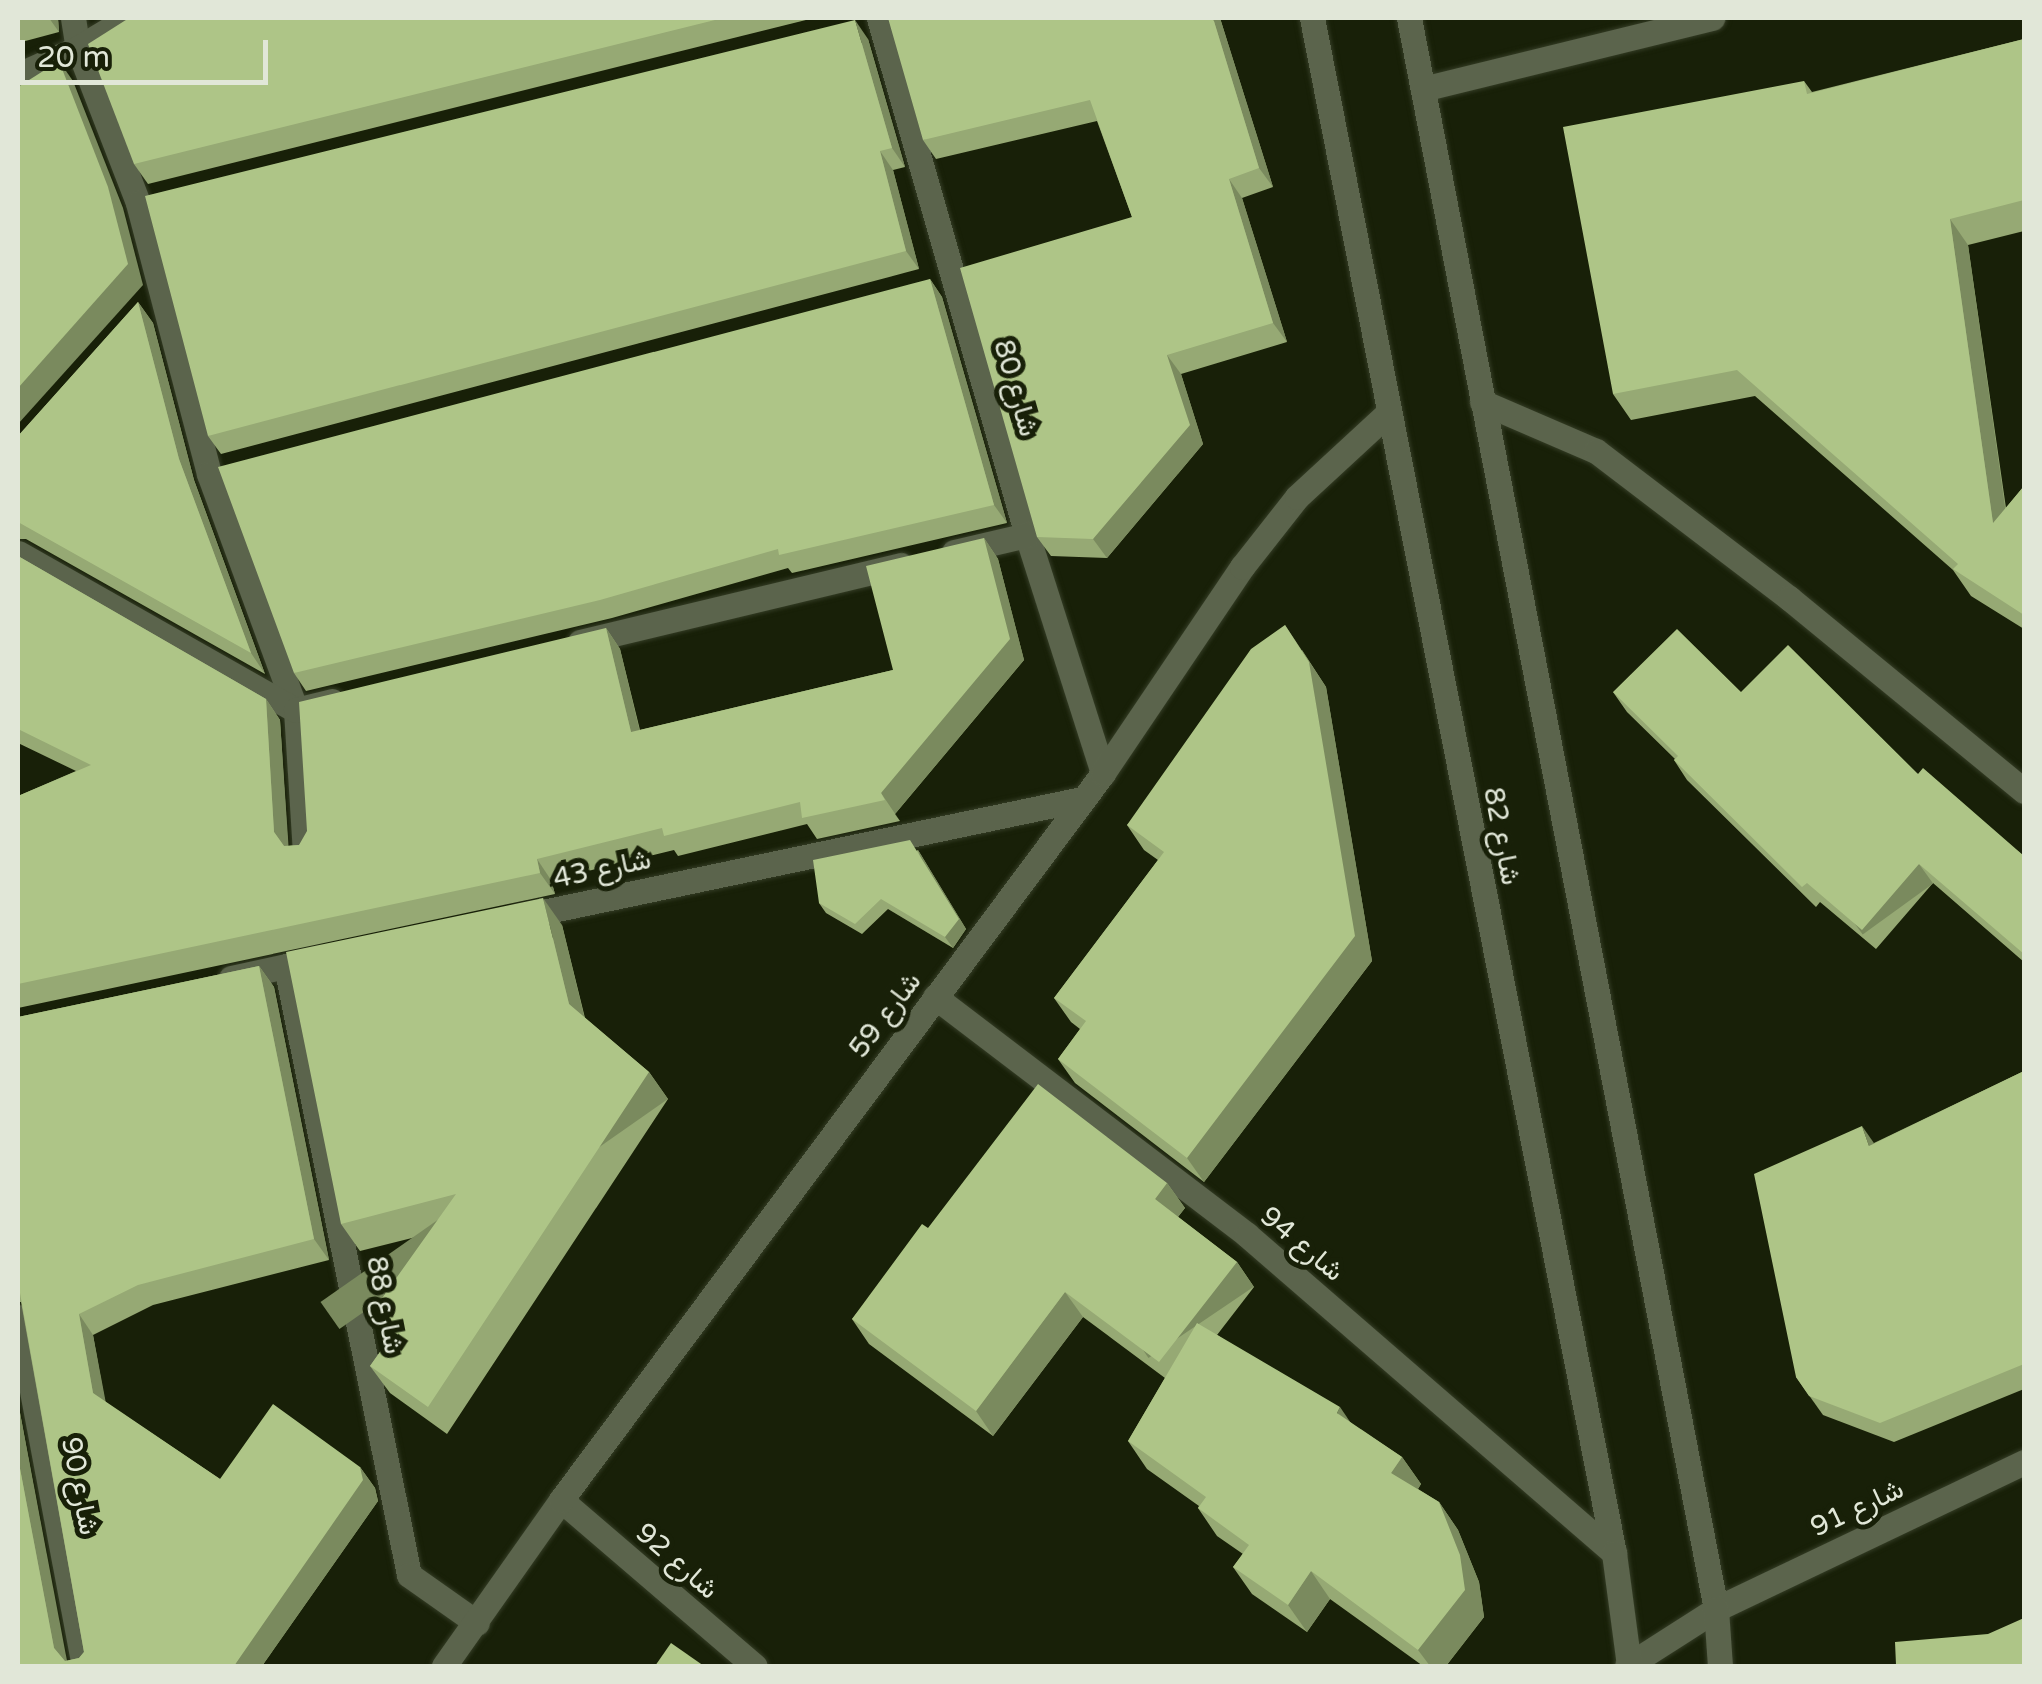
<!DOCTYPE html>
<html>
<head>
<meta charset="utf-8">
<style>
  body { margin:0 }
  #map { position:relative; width:2042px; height:1684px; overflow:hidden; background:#182008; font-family:"Varela Round",Vazirmatn,sans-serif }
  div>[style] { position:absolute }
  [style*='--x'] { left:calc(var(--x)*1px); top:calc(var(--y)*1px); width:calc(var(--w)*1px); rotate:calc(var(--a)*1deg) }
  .roads { filter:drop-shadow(0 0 2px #343c25) drop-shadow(0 0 2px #343c25) }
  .minor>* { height:25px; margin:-12.5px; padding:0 12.5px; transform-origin:12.5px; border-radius:12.5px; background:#5b644c }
  .tertiary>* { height:25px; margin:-12.5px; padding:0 12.5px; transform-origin:12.5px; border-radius:12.5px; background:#5b644c }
  .wall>* { inset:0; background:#96a974 }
  .shaded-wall>* { inset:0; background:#7a8a5e; transform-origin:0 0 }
  .building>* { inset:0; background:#aec587 }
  span { translate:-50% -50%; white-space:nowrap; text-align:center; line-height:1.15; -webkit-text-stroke:10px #182008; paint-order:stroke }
  .street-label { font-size:28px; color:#e1e7d8 }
  .frame { position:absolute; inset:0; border:20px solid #e1e7d8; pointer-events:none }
  .scale { position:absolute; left:20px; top:40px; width:248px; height:45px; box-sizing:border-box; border:5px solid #e1e7d8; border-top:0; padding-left:12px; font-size:30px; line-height:35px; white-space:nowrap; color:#e1e7d8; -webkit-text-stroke:8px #182008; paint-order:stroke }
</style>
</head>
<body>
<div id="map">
  <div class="roads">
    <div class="minor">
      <div style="--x:73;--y:18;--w:30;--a:81"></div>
      <div style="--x:78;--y:48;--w:166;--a:68.8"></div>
      <div style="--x:138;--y:203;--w:280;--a:75.3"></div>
      <div style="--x:209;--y:474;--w:252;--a:69.8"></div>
      <div style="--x:296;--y:710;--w:142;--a:86.4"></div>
      <div style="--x:879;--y:18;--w:538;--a:74.03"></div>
      <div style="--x:1027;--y:535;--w:250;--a:72.3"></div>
      <div style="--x:18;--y:75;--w:66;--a:-24.2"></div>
      <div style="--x:78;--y:48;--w:58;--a:-31"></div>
      <div style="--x:1423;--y:89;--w:298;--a:-13.8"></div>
      <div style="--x:1482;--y:402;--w:124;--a:23.3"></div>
      <div style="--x:1596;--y:451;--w:243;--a:37.3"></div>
      <div style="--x:1789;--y:598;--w:304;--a:39.4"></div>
      <div style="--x:954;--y:552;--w:75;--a:-13.1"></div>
      <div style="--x:18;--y:553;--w:319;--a:29.5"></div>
      <div style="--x:296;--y:710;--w:37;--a:-14"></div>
      <div style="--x:580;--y:642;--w:330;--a:-13.5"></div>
      <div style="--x:519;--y:917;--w:575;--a:-11.84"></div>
      <div style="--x:286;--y:966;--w:621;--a:78.58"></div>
      <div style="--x:409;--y:1575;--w:83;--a:35.2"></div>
      <div style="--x:231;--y:978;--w:90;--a:-12.2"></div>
      <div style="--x:935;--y:997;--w:392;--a:37.3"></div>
      <div style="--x:1247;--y:1235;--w:486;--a:40.9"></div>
      <div style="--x:18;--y:1317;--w:355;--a:79.3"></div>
      <div style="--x:561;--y:1500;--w:255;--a:40.6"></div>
      <div style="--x:444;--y:1666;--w:203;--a:-54.8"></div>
      <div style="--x:561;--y:1500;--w:907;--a:-53.29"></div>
      <div style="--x:1103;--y:773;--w:249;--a:-56"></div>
      <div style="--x:1242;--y:567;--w:89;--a:-51.8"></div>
      <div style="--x:1297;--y:497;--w:122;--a:-42.7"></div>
      <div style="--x:1627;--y:1666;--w:106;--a:-32.6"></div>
      <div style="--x:1716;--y:1609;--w:341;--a:-25.5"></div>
    </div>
    <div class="tertiary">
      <div style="--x:1312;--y:18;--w:1564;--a:78.87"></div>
      <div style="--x:1614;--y:1553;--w:114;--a:82.4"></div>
      <div style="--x:1409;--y:18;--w:1620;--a:79.08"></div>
      <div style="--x:1716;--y:1609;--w:57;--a:86"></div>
    </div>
  </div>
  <div class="wall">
    <div style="clip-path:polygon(18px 18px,58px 18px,59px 32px,18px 43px)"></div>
    <div style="clip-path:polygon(129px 18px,814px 18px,148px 184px,134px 164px)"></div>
    <div style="clip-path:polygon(1220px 18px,1273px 187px,1242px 198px,1287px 342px,1181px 374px,1203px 444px,1107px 558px,1051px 556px,1037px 537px,1132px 217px,1097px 121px,936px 159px,923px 140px)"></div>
    <div style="clip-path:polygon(868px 39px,905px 167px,893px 170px,919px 269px,221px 454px,208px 436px)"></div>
    <div style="clip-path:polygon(2024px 39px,2024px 231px,1968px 245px,2006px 508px,2024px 486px,2024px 629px,1971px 596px,1953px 570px,1755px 396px,1631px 420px,1613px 394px,1804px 81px,1812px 92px)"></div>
    <div style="clip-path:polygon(930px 279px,942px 297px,1007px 523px,792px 573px,788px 568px,612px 618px,306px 691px,294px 673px)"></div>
    <div style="clip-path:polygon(138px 302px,153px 323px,194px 480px,265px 674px,26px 539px,18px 539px,18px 436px)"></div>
    <div style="clip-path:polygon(984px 538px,998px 559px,1024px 660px,895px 814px,900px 821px,817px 839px,807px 824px,678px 856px,674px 850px,551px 880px,555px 894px,18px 1008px,18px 796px,76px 771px,18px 743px,18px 556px,266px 699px,280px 720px,288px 846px,299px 845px,606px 628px,620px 649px,640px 730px,893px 670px)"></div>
    <div style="clip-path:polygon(1302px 650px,1326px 687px,1372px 961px,1204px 1182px,1075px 1083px,1058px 1059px,1080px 1029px,1071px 1022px,1054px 998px,1158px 860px,1144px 850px,1127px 825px)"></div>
    <div style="clip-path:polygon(1613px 692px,1741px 692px,1918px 774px,2024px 856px,2024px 962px,1933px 883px,1876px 949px,1820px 902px,1816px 907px,1687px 780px,1674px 760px,1675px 759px,1627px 712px)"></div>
    <div style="clip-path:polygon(918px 850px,966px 929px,953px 948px,888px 909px,862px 934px,826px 913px,819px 903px)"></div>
    <div style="clip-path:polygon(562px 925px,585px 1018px,649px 1072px,668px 1099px,447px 1434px,390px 1393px,370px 1366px,388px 1341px,370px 1315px,428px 1234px,360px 1251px,341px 1224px)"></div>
    <div style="clip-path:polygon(259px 966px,274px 987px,329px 1260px,153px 1305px,93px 1335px,105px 1402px,220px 1479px,360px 1467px,375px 1488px,378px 1501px,262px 1666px,18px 1666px,18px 1402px,66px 1661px,79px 1658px,84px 1652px,21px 1302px,18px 1302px,18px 1017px)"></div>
    <div style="clip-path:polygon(2024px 1071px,2024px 1389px,1894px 1442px,1823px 1415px,1796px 1377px,1874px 1143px)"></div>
    <div style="clip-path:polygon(1167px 1183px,1185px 1208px,1178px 1217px,1237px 1262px,1254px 1287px,1217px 1335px,1402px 1457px,1421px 1484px,1418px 1489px,1439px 1502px,1458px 1530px,1479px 1582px,1484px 1617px,1446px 1666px,1423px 1666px,1330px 1599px,1307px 1632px,1252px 1594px,1233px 1567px,1243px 1554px,1217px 1536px,1198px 1508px,1199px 1506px,1147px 1469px,1128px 1441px,1165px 1378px,1083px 1317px,993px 1436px,869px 1344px,852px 1319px,928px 1228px)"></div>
  </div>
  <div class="shaded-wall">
    <div style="clip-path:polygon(49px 18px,58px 18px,59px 32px)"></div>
    <div style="clip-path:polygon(1213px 18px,1220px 18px,1273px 187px,1259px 168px)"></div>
    <div style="clip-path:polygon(855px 20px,868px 39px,905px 167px,892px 148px)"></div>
    <div style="clip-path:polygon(59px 61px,73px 81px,123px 208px,143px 285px,18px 424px,18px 388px)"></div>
    <div style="clip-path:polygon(880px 151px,893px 170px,919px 269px,906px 251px)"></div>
    <div style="clip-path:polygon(1229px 179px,1242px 198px,1287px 342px,1273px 323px)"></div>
    <div style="clip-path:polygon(1950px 219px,1968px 245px,2011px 549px,1993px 523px)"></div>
    <div style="clip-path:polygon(930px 279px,942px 297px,1007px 523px,994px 505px)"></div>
    <div style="clip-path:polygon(138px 302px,153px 323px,194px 480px,265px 674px,251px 653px,179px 459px)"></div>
    <div style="clip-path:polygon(1167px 355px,1181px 374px,1203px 444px,1107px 558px,1093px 539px)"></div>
    <div style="clip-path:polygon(984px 538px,998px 559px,1024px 660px,895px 814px,900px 821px,881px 793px)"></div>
    <div style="clip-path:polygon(1285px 625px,1326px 687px,1372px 961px,1204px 1182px,1187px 1158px)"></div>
    <div style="clip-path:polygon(606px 628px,620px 649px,645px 753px,631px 732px)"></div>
    <div style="clip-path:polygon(266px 699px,280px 720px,289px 853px,274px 832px)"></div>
    <div style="clip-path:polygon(918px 850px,966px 929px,953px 948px,945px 937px)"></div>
    <div style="clip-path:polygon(537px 859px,551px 880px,555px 894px,540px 873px)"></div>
    <div style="left:1919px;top:864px;width:24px;height:87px;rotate:54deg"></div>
    <div style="clip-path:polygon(543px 898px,562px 925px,588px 1032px,569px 1004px)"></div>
    <div style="clip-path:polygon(259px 966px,274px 987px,329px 1260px,314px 1239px)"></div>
    <div style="left:649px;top:1072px;width:33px;height:401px;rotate:55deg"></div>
    <div style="clip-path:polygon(1862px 1126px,1876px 1146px,1869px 1146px)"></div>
    <div style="clip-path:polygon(1167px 1183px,1185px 1208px,1172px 1224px,1155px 1199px)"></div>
    <div style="left:1237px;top:1262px;width:30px;height:127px;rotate:56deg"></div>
    <div style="clip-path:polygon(1065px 1292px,1083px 1317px,993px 1436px,976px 1411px)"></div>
    <div style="clip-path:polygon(79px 1314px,93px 1335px,108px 1414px,93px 1393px)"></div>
    <div style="clip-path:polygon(18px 1402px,68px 1666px,54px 1648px,18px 1458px)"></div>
    <div style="clip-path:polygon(1340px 1407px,1359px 1435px,1337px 1413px)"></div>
    <div style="clip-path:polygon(1402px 1457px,1421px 1484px,1410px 1500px,1391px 1473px)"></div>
    <div style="clip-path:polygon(360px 1467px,375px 1488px,378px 1501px,262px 1666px,234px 1666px)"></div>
    <div style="clip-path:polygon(1439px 1502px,1458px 1530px,1479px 1582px,1484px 1617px,1446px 1666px,1430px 1666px,1418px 1650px)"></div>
    <div style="clip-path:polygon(1311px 1571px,1330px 1599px,1307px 1632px,1288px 1605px)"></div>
  </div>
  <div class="building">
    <div style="clip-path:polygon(129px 18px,723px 18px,134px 164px,88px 44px)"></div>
    <div style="clip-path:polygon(888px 18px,1213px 18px,1259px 168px,1229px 179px,1273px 323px,1167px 355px,1190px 425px,1093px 539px,1037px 537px,960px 268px,1132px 217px,1090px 100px,923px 140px)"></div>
    <div style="clip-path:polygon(855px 20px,892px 148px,880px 151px,906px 251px,208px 436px,145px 196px)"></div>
    <div style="clip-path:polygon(2024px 39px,2024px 200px,1950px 219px,1993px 523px,2024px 486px,2024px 615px,1953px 569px,1958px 564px,1737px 370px,1613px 394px,1563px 127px,1804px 81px,1807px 94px)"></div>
    <div style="clip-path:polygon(59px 61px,108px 187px,128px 264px,18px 388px,18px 87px)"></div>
    <div style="clip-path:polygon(930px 279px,994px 505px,779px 555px,778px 549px,600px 600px,294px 673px,218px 467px)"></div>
    <div style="clip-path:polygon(138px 302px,179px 459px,251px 653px,18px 522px,18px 436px)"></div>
    <div style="clip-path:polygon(984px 538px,1010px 639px,881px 793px,885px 800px,802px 818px,800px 802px,664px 836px,662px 828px,537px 859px,540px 873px,18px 984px,18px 796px,91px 765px,18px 729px,18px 556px,266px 699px,274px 832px,284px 846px,299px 845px,307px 831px,299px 702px,606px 628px,631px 732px,893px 670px,866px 566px)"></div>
    <div style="clip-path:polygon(1285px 625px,1309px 662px,1355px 936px,1187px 1158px,1058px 1059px,1086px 1021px,1054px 998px,1164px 852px,1127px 825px,1251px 649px)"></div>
    <div style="clip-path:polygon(1677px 629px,1741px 692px,1788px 645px,1918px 774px,1923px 768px,2024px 856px,2024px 954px,1919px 864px,1862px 930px,1807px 883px,1802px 887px,1674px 760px,1678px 756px,1613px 692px)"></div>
    <div style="clip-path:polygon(910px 840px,959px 919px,945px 937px,881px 899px,855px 924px,819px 903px,813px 860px)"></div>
    <div style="clip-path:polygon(543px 898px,569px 1004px,649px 1072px,428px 1407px,370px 1366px,394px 1332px,370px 1315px,456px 1194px,341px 1224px,286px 952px)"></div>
    <div style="clip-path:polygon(259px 966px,314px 1239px,138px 1285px,79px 1314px,93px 1393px,220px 1479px,273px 1404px,360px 1467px,363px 1480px,234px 1666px,18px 1666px,18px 1458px,54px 1648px,65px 1661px,79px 1658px,84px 1652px,20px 1293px,18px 1291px,18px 1017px)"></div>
    <div style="clip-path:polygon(2024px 1071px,2024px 1364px,1880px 1423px,1809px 1396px,1796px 1377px,1754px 1174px,1862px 1126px,1869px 1146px)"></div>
    <div style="clip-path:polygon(1038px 1084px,1167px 1183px,1155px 1199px,1237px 1262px,1159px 1362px,1065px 1292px,976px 1411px,852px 1319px,922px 1224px,928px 1228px)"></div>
    <div style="clip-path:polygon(1197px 1323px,1340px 1407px,1337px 1413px,1402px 1457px,1391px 1473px,1439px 1502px,1460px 1555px,1465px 1590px,1418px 1650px,1311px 1571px,1288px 1605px,1233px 1567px,1249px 1545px,1198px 1508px,1206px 1497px,1128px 1441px)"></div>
    <div style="clip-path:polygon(2024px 1618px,2024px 1666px,1884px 1666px,1896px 1665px,1895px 1642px,1988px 1634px)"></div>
    <div style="clip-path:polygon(671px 1643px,704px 1666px,655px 1666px)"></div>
  </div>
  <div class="street-label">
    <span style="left:1016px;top:388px;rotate:74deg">شارع 80</span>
    <span style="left:1502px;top:836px;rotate:79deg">شارع 82</span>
    <span style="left:602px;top:869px;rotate:-12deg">شارع 43</span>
    <span style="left:885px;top:1015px;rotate:-53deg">شارع 59</span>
    <span style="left:1302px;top:1244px;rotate:40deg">شارع 94</span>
    <span style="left:385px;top:1305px;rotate:79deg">شارع 88</span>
    <span style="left:80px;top:1486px;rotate:79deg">شارع 90</span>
    <span style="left:1857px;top:1508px;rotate:-25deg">شارع 91</span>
    <span style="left:677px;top:1561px;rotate:41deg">شارع 92</span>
  </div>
  <div class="frame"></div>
  <div class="scale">20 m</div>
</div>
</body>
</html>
